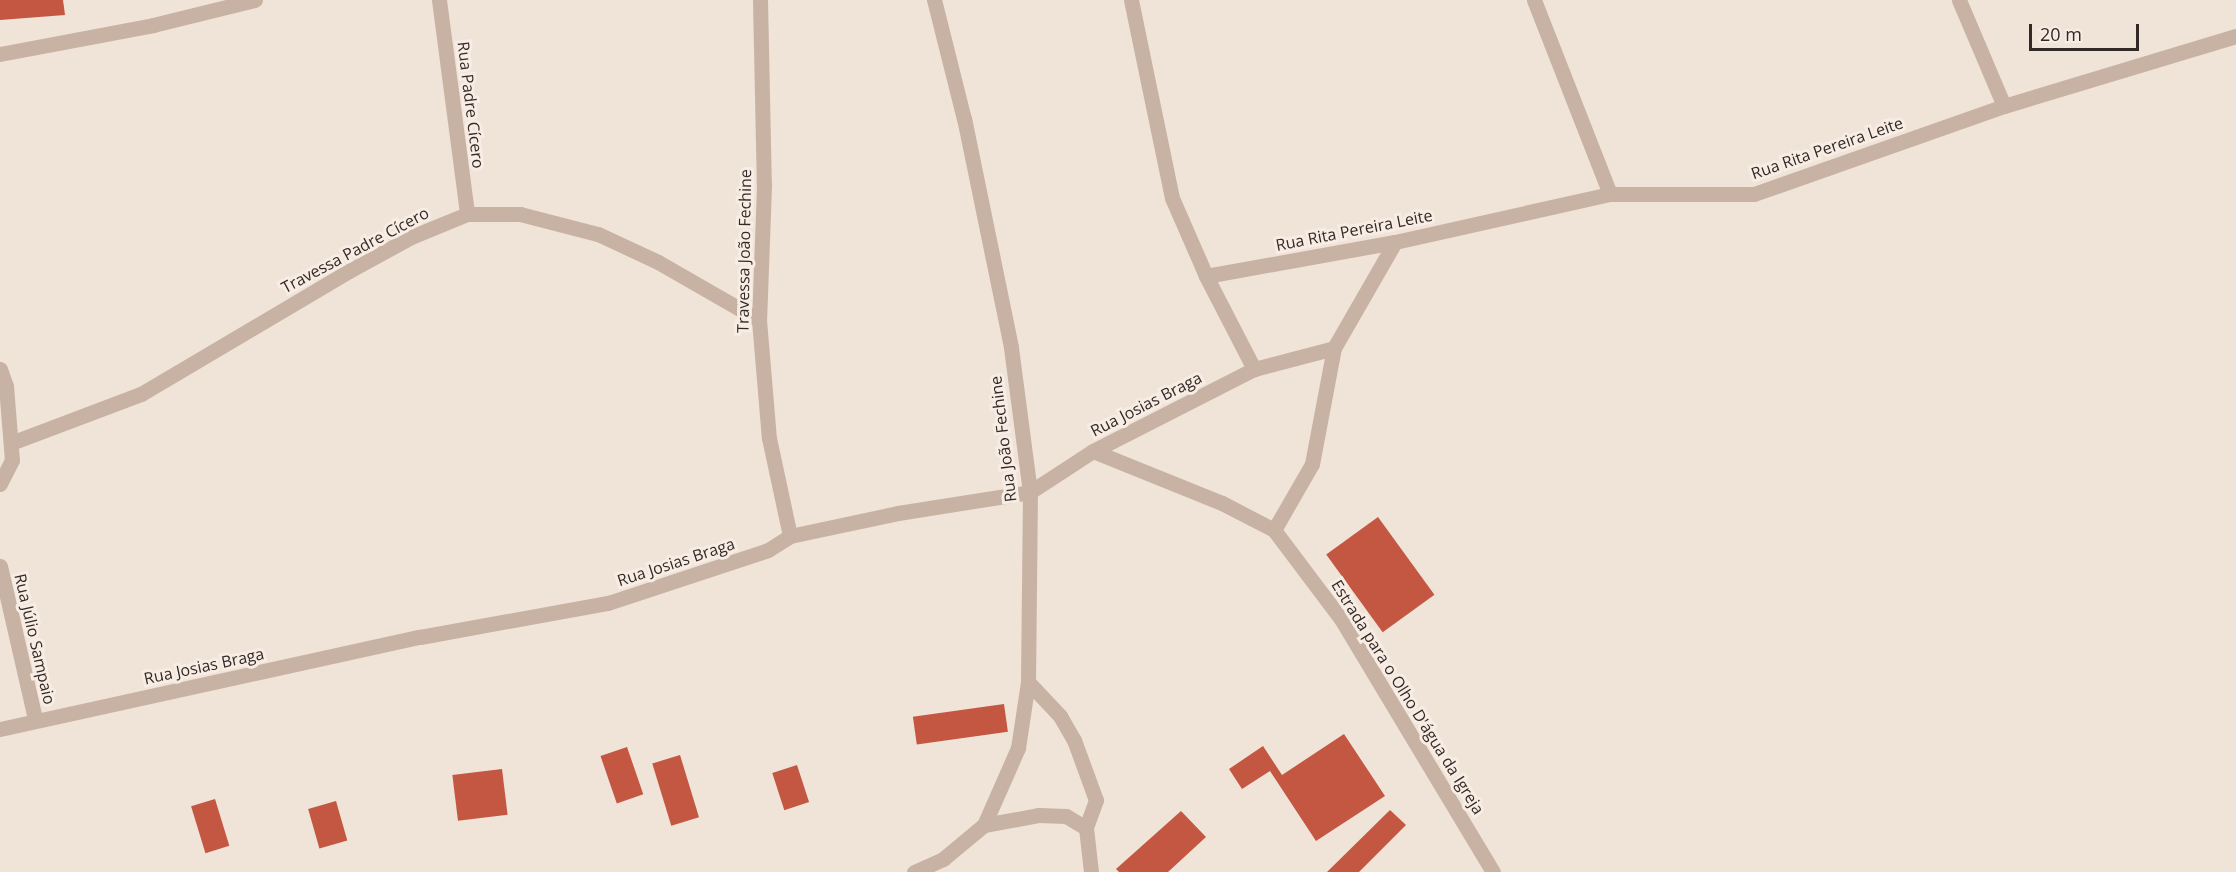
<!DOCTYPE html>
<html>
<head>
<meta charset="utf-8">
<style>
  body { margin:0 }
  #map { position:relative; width:2236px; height:872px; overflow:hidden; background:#f0e3d8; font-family:"Open Sans",sans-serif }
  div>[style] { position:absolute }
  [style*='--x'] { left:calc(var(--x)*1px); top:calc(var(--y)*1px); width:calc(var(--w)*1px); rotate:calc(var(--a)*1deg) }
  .building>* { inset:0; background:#c35742; transform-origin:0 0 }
  .street>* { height:15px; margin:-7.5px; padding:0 7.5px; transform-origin:7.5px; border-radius:7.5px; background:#c8b2a4 }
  span { translate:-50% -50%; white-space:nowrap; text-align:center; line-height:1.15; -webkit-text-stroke:6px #f8ede4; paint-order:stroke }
  .street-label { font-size:16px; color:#332926 }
  .scale { position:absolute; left:2029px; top:24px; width:110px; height:27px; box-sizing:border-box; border:3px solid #332926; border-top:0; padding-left:8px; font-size:18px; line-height:21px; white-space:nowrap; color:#332926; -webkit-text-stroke:4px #f8ede4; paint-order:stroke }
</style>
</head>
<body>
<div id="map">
  <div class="building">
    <div style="clip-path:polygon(0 0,63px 0,65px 15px,0 20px)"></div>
    <div style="left:1378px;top:517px;width:96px;height:64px;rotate:54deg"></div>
    <div style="left:1004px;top:704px;width:28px;height:92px;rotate:82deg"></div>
    <div style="clip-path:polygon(1344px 734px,1385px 796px,1316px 841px,1270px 771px,1242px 789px,1229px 769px,1263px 746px,1282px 775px)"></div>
    <div style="left:627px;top:747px;width:50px;height:28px;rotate:71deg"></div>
    <div style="left:680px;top:755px;width:65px;height:29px;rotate:73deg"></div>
    <div style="left:797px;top:765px;width:39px;height:26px;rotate:72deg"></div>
    <div style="left:502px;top:769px;width:46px;height:50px;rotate:83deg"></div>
    <div style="left:215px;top:799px;width:49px;height:25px;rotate:73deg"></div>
    <div style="left:336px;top:801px;width:41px;height:29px;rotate:74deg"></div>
    <div style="clip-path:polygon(1390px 810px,1406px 825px,1359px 872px,1327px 872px)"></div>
    <div style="clip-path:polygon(1181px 811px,1206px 837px,1168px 872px,1119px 872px,1116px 869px)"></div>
  </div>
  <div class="street">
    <div style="--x:439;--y:0;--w:216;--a:82.5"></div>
    <div style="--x:760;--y:0;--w:186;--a:88.8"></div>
    <div style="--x:764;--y:186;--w:134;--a:92.1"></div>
    <div style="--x:759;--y:320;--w:118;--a:85.2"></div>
    <div style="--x:769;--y:438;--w:100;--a:77.9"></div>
    <div style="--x:1131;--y:0;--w:202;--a:78.3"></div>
    <div style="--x:1172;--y:198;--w:85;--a:66.4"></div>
    <div style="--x:1206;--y:276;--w:105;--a:62.7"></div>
    <div style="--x:1534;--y:0;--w:208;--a:68.6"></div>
    <div style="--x:1959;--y:0;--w:115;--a:67"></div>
    <div style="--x:0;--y:54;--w:156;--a:-10.7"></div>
    <div style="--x:153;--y:25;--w:105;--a:-13.8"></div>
    <div style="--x:1206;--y:276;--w:192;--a:-10.2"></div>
    <div style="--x:1395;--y:242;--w:220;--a:-12.6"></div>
    <div style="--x:1610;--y:194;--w:144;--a:0"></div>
    <div style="--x:1754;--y:194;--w:265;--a:-19.4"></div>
    <div style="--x:2004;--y:106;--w:242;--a:-16.8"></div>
    <div style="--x:0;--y:369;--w:18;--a:71"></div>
    <div style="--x:6;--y:386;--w:74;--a:85.4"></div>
    <div style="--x:12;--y:460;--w:27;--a:117"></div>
    <div style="--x:11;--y:443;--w:139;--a:-20.7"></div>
    <div style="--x:141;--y:394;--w:242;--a:-30.6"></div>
    <div style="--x:349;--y:271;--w:71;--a:-28.7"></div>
    <div style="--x:411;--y:237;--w:61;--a:-22.3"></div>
    <div style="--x:467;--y:214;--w:53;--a:0"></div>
    <div style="--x:520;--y:214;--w:81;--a:14.4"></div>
    <div style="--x:598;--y:234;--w:66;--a:25"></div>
    <div style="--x:658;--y:262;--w:116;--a:29.9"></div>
    <div style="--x:1093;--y:451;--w:139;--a:22"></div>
    <div style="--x:1222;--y:503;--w:59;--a:27.4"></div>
    <div style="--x:1274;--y:530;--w:111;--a:53"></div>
    <div style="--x:1341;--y:619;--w:295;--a:59"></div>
    <div style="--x:1274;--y:530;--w:76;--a:-60.1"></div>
    <div style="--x:1312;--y:464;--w:118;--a:-79.3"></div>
    <div style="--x:1334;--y:348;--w:122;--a:-60.1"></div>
    <div style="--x:0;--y:566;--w:157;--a:77.1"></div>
    <div style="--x:1028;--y:682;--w:47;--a:46.7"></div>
    <div style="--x:1060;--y:716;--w:28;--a:60"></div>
    <div style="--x:1074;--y:740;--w:64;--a:69.9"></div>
    <div style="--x:1096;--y:800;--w:30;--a:110"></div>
    <div style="--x:1086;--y:828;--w:44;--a:83.5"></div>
    <div style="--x:0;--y:729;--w:430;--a:-12.4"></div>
    <div style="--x:420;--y:637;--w:191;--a:-10.3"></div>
    <div style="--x:608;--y:603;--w:169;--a:-18.3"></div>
    <div style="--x:768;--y:550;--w:26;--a:-32"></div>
    <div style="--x:790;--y:536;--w:110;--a:-12"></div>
    <div style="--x:898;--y:513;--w:134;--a:-9"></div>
    <div style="--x:1030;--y:492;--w:75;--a:-33.1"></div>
    <div style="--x:1093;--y:451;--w:181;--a:-27"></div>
    <div style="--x:1254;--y:369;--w:83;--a:-14.7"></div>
    <div style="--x:984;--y:825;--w:56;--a:-10.3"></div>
    <div style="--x:1039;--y:815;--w:27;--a:2"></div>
    <div style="--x:1066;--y:816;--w:23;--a:31"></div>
    <div style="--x:914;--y:872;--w:32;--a:-24"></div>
    <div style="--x:943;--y:859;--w:53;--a:-39.7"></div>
    <div style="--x:984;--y:825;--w:84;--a:-66.2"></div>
    <div style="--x:1018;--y:748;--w:67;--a:-81.4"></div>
    <div style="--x:1028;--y:682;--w:190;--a:-89.4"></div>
    <div style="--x:1030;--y:492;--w:146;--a:-97.5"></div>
    <div style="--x:1011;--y:347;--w:233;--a:-101.6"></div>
    <div style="--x:964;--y:119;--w:123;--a:-104.1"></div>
  </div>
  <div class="street-label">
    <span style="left:471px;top:105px;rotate:83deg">Rua Padre Cícero</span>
    <span style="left:1827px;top:148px;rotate:-19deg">Rua Rita Pereira Leite</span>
    <span style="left:1354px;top:230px;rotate:-11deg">Rua Rita Pereira Leite</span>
    <span style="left:355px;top:250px;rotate:-28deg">Travessa Padre Cícero</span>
    <span style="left:744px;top:251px;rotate:-89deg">Travessa João Fechine</span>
    <span style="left:1146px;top:404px;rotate:-27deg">Rua Josias Braga</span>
    <span style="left:1003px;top:439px;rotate:-97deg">Rua João Fechine</span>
    <span style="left:676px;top:562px;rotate:-18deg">Rua Josias Braga</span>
    <span style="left:35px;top:639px;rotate:77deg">Rua Júlio Sampaio</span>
    <span style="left:204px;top:666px;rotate:-12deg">Rua Josias Braga</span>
    <span style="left:1408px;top:697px;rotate:58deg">Estrada para o Olho D'água da Igreja</span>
  </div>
  <div class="scale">20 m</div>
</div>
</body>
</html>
